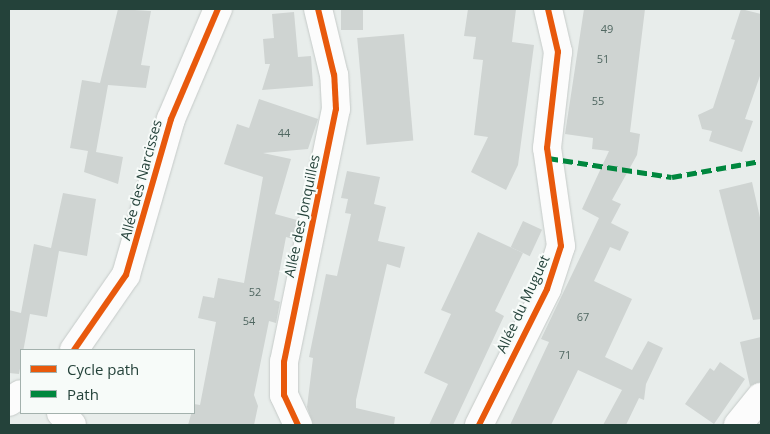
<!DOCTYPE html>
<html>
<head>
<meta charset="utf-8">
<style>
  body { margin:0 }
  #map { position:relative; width:770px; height:434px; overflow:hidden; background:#e8edeb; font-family:"Open Sans",sans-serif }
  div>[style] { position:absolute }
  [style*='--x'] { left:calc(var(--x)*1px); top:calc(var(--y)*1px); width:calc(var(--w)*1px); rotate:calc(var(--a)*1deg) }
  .building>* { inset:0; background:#cfd4d2; transform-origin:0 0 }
  .roads { filter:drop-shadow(0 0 1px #c5cac8) drop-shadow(0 0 1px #c5cac8) }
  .minor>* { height:28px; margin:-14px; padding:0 14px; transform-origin:14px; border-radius:14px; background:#fcfcfc }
  .quiet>* { height:5px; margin-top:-2.5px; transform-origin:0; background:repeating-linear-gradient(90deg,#00873e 0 10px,transparent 0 15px) }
  .cycleway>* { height:6px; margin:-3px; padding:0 3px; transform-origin:3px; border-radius:3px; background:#e8590c }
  span { translate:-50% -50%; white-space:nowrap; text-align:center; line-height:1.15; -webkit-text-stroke:4px #f7fbf9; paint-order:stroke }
  .number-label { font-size:11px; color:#506761 }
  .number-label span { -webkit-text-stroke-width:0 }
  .street-label { font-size:14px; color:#24423a }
  .frame { position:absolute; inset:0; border:10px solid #24423a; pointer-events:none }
  .legend { position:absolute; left:20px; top:349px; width:175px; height:65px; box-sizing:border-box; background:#f7fbf9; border:1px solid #a3b1ad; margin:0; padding:6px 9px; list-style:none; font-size:15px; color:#24423a }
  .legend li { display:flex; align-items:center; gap:10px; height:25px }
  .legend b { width:25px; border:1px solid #a3b1ad }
</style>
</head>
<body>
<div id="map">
  <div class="building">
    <div style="clip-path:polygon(118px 9px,151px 11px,141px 65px,150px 66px,146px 88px,108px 85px,96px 152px,123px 157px,118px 184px,84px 172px,88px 151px,70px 148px,82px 80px,106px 84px,100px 83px)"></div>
    <div style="left:341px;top:9px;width:22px;height:21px"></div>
    <div style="clip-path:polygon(468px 9px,516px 9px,512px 42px,534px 45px,518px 165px,506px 190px,471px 172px,488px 137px,474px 135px,483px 60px,473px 59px,476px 37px,464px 36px)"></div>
    <div style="clip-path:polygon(584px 9px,645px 9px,630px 132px,640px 134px,637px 155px,612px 200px,621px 204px,611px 223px,629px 232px,620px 251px,610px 247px,594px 281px,632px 299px,605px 357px,632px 370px,648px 341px,663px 348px,646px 384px,644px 400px,639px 398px,626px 425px,603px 425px,622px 390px,578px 370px,551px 425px,510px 425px,549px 342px,541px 339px,599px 218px,582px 209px,609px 151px,592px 149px,593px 138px,565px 134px)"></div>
    <div style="clip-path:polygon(741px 9px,761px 14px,761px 73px,745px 119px,753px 121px,742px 152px,709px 141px,712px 131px,702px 129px,698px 115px,713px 108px,735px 40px,731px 39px)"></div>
    <div style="clip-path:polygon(294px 12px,298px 57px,311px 56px,313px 86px,262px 90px,270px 64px,265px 64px,263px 39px,274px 38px,272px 14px)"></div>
    <div style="left:404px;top:34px;width:107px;height:47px;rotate:85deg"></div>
    <div style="clip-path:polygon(259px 99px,318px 119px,308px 149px,263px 153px,291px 159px,275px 214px,297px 220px,293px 239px,286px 237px,274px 300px,280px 302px,276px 323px,269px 321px,254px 395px,258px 406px,254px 425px,188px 425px,194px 404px,200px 405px,216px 322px,198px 318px,203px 296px,214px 298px,218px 278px,244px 283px,263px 177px,224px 164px,237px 124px,249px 128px)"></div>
    <div style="clip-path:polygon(347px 171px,380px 177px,374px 204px,386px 207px,378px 241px,405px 247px,400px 268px,387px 264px,356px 400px,356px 408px,395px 417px,394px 425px,313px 425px,307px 407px,313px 358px,309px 357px,326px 274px,337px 276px,351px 214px,345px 213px,348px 199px,341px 198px)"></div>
    <div style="clip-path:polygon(752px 182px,761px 222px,761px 319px,753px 320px,719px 190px)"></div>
    <div style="clip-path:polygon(63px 193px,96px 199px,87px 256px,59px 251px,47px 317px,30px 314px,19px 374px,9px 373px,9px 310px,21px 313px,34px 244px,51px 248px)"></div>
    <div style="left:523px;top:221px;width:21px;height:29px;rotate:25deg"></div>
    <div style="clip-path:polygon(478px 232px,523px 253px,495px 311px,504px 316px,453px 425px,429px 425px,448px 384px,424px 373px,451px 314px,441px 310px)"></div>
    <div style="clip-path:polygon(761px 337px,761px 382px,750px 386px,740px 342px)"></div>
    <div style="clip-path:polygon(720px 362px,745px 379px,714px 424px,685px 404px,710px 368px,714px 371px)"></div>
  </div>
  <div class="roads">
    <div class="minor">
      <div style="--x:74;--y:350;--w:91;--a:-55.3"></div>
      <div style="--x:126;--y:275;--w:162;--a:-73.9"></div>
      <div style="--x:171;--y:119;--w:120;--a:-66.9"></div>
      <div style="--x:9;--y:402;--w:14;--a:-34"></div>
      <div style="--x:61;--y:413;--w:16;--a:47"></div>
      <div style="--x:298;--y:425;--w:33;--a:-115"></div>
      <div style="--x:284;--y:395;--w:33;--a:-90"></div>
      <div style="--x:284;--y:362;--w:258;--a:-78.4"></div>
      <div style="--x:336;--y:109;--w:34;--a:-93"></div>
      <div style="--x:334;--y:75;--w:68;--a:-103.6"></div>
      <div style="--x:479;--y:425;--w:152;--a:-63.4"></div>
      <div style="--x:547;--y:289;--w:45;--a:-72"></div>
      <div style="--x:561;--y:246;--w:99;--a:-98.1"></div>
      <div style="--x:547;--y:148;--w:97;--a:-83.5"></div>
      <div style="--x:558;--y:52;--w:44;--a:-103.1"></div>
      <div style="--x:738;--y:425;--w:36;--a:-51"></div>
    </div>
  </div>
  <div class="quiet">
    <div style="--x:548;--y:158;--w:125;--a:8.7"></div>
    <div style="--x:672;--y:177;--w:90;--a:-10.2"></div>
  </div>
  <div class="cycleway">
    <div style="--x:74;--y:350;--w:91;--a:-55.3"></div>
    <div style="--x:126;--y:275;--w:162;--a:-73.9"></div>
    <div style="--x:171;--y:119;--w:120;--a:-66.9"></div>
    <div style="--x:298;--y:425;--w:33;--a:-115"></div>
    <div style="--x:284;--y:395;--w:33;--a:-90"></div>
    <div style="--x:284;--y:362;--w:258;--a:-78.4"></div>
    <div style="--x:336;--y:109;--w:34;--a:-93"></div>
    <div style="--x:334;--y:75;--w:68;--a:-103.6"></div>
    <div style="--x:479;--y:425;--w:152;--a:-63.4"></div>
    <div style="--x:547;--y:289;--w:45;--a:-72"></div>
    <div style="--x:561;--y:246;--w:99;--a:-98.1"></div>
    <div style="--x:547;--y:148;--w:97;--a:-83.5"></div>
    <div style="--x:558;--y:52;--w:44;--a:-103.1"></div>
  </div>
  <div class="number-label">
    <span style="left:607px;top:29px">49</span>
    <span style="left:603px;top:59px">51</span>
    <span style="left:598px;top:101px">55</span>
    <span style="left:284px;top:133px">44</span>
    <span style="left:255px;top:292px">52</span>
    <span style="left:583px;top:317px">67</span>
    <span style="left:249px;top:321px">54</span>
    <span style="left:565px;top:355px">71</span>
  </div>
  <div class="street-label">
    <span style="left:141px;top:180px;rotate:-75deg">Allée des Narcisses</span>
    <span style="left:302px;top:216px;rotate:-78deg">Allée des Jonquilles</span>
    <span style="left:523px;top:304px;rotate:-65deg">Allée du Muguet</span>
  </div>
  <div class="frame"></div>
  <ul class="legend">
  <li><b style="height:6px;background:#e8590c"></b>Cycle path</li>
  <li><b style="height:6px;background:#00873e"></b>Path</li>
  </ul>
</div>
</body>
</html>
